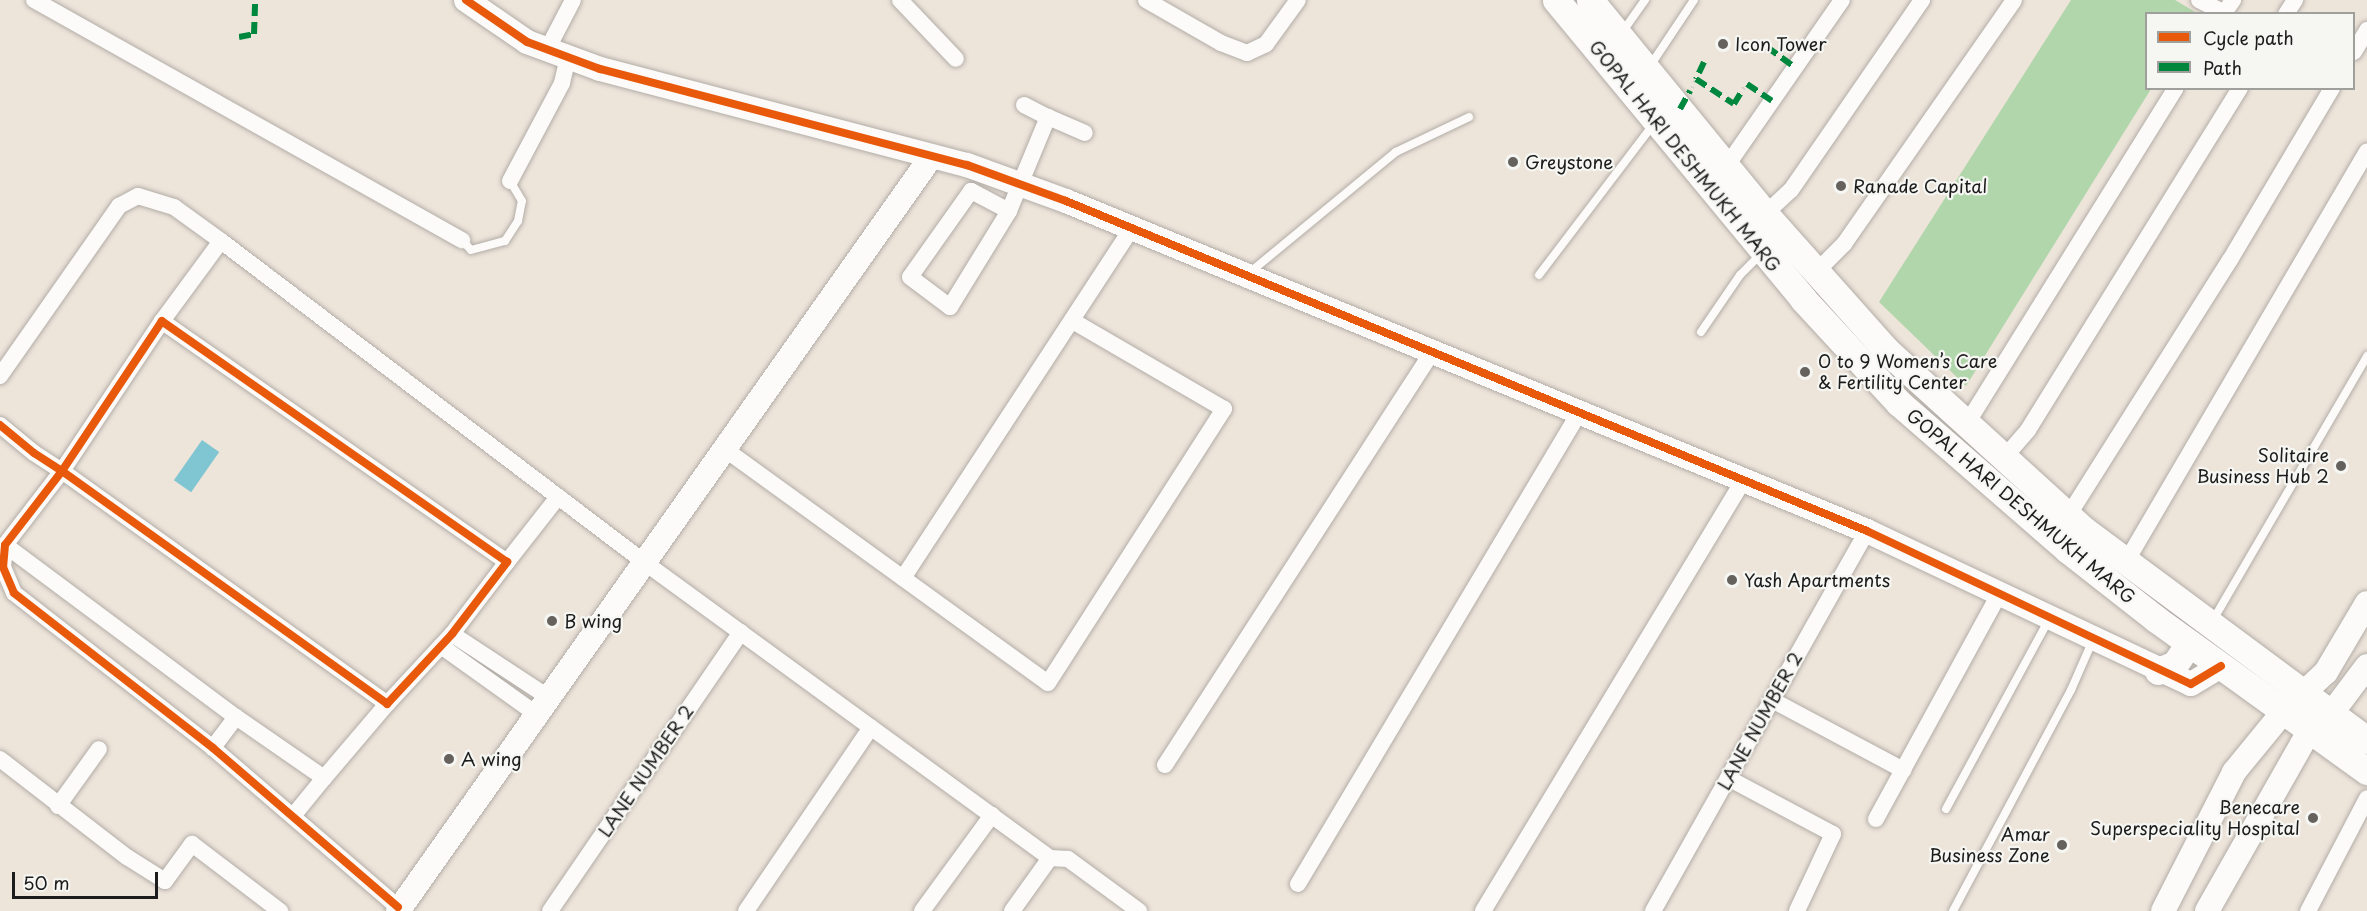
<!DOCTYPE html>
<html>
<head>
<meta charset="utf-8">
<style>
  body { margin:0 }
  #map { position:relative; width:2367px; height:911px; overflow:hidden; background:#ede4da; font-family:"Playpen Sans",sans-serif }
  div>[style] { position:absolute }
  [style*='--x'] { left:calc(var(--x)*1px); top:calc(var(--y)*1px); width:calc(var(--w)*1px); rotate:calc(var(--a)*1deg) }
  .green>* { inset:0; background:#b1d6ac }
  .water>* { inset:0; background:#80c6d2; transform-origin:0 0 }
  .path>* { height:4px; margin-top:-2px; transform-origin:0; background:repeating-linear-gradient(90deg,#d2d0cd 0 1.5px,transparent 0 6px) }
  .roads { filter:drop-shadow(0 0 2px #b2ada7) drop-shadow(0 0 2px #b2ada7) }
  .lane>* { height:8px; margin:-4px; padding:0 4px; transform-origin:4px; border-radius:4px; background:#fcfbf9 }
  .street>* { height:16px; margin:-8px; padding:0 8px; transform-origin:8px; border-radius:8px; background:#fcfbf9 }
  .secondary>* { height:24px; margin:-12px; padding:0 12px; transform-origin:12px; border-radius:12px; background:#fcfbf9 }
  .primary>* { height:27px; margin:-13.5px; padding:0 13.5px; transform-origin:13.5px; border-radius:13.5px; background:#fcfbf9 }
  .quiet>* { height:6px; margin-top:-3px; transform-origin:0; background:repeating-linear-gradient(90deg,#00873e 0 12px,transparent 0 18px) }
  .cycleway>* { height:8px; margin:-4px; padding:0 4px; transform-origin:4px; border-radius:4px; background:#e8590c }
  .dots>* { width:16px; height:16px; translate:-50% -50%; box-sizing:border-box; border:3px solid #f6f6f2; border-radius:50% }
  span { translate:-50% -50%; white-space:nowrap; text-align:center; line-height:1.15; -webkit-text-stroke:4.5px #f6f6f2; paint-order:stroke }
  .poi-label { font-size:18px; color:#1c1c1c }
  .left { translate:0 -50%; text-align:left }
  .right { translate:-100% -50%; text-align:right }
  .street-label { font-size:18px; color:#1c1c1c }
  .legend { position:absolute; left:2145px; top:12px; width:210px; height:78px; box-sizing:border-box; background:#f6f6f2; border:2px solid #9f9f9c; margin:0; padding:8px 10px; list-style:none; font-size:18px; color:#1c1c1c }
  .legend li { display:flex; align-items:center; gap:12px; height:30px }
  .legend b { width:30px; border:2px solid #9f9f9c }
  .scale { position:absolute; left:12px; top:872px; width:146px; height:27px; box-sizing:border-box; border:3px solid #1c1c1c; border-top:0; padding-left:8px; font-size:18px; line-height:21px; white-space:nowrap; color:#1c1c1c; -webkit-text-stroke:4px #f6f6f2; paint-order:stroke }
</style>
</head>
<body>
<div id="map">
  <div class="green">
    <div style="clip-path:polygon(2071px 0,2175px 0,2197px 13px,2146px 14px,2146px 88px,2151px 89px,1966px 386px,1879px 302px)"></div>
  </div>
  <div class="water">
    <div style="left:202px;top:440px;width:21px;height:49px;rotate:35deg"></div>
  </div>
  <div class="path">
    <div style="--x:1692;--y:88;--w:10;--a:-66"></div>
    <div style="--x:1743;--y:89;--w:6;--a:-51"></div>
  </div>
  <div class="roads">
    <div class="lane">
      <div style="--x:1621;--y:34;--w:42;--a:-54.8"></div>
      <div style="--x:1650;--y:66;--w:79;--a:-56.3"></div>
      <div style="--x:462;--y:240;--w:13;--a:48"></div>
      <div style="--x:471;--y:250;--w:35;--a:-15"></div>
      <div style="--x:505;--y:241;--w:24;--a:-57"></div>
      <div style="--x:518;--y:221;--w:20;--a:-79"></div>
      <div style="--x:522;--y:201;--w:23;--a:-121"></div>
      <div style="--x:1249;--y:273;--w:190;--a:-39.5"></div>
      <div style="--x:1396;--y:152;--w:81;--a:-25.6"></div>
      <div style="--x:1539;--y:275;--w:188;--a:-52.8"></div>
      <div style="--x:1701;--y:332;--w:69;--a:-55.6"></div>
      <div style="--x:1740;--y:275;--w:30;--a:-45"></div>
      <div style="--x:2213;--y:620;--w:306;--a:-59.7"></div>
      <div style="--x:1946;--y:809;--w:216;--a:-61.5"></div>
      <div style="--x:1953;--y:911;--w:251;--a:-61.9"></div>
      <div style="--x:2071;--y:690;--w:55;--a:-66.3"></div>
    </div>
    <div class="street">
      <div style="--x:34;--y:0;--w:491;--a:29.3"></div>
      <div style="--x:900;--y:0;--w:81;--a:46.5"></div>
      <div style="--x:1146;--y:0;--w:86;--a:29.8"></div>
      <div style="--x:1221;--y:43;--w:28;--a:21"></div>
      <div style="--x:1247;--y:53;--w:21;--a:-25"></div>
      <div style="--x:1266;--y:44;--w:54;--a:-54"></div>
      <div style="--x:2199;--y:0;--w:28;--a:27"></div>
      <div style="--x:2224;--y:13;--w:16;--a:-55"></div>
      <div style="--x:2286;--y:14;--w:17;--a:-57"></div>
      <div style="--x:547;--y:50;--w:56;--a:-62.5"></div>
      <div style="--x:2354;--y:52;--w:26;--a:-59"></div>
      <div style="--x:1024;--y:105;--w:27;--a:27"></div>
      <div style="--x:1726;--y:167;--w:203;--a:-55.2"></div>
      <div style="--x:510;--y:181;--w:111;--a:-62"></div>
      <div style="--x:562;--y:83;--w:27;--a:-77"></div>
      <div style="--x:1009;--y:211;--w:43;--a:-152.2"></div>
      <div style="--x:971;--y:191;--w:105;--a:125.3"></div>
      <div style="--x:910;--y:277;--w:50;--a:36.9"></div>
      <div style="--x:950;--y:307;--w:113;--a:-58.4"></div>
      <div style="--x:1009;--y:211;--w:102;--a:-67.5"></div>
      <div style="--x:1048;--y:117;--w:40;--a:23.4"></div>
      <div style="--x:1765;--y:214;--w:35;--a:-43"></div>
      <div style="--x:1791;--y:190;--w:231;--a:-55.4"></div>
      <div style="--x:1816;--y:272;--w:40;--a:-45"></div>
      <div style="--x:1844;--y:244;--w:297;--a:-55.1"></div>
      <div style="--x:162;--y:321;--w:99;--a:-53.6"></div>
      <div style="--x:221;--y:241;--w:531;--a:37.19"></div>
      <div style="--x:644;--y:562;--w:502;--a:36.09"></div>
      <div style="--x:1050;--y:858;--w:18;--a:3"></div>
      <div style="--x:1068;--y:859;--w:88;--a:36.2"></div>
      <div style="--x:0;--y:376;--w:208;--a:-55"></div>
      <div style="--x:119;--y:206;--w:21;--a:-28"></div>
      <div style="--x:138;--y:196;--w:38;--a:17"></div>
      <div style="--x:174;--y:207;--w:58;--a:35.9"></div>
      <div style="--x:0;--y:425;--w:44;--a:39.5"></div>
      <div style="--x:34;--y:453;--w:33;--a:33"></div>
      <div style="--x:62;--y:471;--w:400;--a:35.6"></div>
      <div style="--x:387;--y:704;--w:96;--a:-47.1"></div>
      <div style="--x:452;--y:634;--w:91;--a:-52.6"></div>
      <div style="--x:507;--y:562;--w:421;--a:-145.1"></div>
      <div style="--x:162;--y:321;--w:180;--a:123.7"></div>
      <div style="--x:62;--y:471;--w:93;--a:127.6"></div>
      <div style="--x:5;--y:545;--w:22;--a:95"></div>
      <div style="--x:3;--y:567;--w:28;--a:67"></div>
      <div style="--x:14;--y:593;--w:252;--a:37.9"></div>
      <div style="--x:213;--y:748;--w:244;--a:40.7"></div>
      <div style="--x:1966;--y:425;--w:397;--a:-58.1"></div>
      <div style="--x:726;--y:450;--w:397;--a:35.9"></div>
      <div style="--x:1048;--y:683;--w:326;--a:-57.3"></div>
      <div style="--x:1224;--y:409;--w:175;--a:-149.8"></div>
      <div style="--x:2003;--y:459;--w:38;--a:-49"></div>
      <div style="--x:2028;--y:430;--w:402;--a:-58.2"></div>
      <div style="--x:2068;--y:516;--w:303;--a:-57.7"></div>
      <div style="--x:2230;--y:260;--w:200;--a:-59.3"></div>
      <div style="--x:5;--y:545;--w:288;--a:36.7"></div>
      <div style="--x:236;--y:717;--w:39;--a:127"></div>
      <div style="--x:507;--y:562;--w:83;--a:-51.9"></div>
      <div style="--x:2126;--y:562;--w:476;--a:-59.6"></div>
      <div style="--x:903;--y:578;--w:418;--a:-56.8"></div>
      <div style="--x:452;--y:634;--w:115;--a:33.3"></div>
      <div style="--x:441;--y:646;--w:117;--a:35.6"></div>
      <div style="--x:1772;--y:700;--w:149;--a:28.1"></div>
      <div style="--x:236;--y:717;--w:107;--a:34.7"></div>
      <div style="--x:324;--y:778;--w:97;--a:-49.6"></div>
      <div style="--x:0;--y:759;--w:160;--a:37.7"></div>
      <div style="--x:127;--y:857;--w:45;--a:32.3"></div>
      <div style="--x:165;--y:881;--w:46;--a:-53.9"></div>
      <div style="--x:192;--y:844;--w:111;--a:37.3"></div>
      <div style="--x:1165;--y:765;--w:492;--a:-57.1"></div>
      <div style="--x:1728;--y:778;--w:119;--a:28.1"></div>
      <div style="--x:1833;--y:834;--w:85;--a:115.1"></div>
      <div style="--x:58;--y:806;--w:70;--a:-54.3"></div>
      <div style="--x:293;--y:816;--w:49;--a:-50.8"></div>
      <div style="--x:1876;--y:819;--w:256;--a:-61.3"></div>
      <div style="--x:1298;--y:884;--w:548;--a:-59.18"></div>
      <div style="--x:550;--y:911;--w:338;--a:-55.6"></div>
      <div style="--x:746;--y:911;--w:222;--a:-55.8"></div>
      <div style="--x:922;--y:911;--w:119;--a:-53.9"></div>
      <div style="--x:1012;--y:911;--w:65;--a:-54.4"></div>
      <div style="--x:1483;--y:911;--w:502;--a:-58.84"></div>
      <div style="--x:1653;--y:911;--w:436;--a:-60.6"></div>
      <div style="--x:2308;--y:911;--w:127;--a:-62.4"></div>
    </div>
    <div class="secondary">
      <div style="--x:466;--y:0;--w:74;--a:34.5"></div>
      <div style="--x:527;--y:42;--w:78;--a:20.3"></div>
      <div style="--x:600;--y:69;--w:379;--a:14.7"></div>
      <div style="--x:967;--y:165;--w:105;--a:20"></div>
      <div style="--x:1066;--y:201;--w:866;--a:22.39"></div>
      <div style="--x:1867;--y:531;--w:358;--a:25.3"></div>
      <div style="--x:2191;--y:684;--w:35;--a:-31"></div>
      <div style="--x:398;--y:911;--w:923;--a:-54.74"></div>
      <div style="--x:2163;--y:911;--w:156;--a:-62.9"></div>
      <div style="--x:2234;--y:772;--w:79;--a:-50.7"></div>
      <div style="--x:2284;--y:711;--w:57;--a:-42.9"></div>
      <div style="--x:2326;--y:672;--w:80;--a:-59.3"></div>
      <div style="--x:2207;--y:911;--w:208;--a:-60.4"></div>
      <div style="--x:2310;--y:730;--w:26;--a:-37"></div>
      <div style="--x:2331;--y:714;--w:60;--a:-53.1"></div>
    </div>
    <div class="primary">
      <div style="--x:1556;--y:0;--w:388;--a:50.4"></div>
      <div style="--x:1803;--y:299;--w:142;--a:47.3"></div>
      <div style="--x:1899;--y:403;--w:224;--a:41"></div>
      <div style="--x:2068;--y:550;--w:112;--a:38.1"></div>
      <div style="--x:2156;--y:619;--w:260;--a:35.8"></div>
      <div style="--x:1590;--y:0;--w:276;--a:50.7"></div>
      <div style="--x:1765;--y:214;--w:182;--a:48.3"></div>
      <div style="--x:1886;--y:350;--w:268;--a:42.3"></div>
      <div style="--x:2084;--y:530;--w:352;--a:36.6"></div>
      <div style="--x:2158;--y:671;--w:18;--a:-22"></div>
      <div style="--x:2175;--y:664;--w:25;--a:-56"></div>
    </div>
  </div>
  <div class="quiet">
    <div style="--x:239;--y:37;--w:15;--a:-11"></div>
    <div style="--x:254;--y:34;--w:34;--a:-88"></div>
    <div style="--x:1767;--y:47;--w:34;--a:36"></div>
    <div style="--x:1704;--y:62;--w:19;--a:115"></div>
    <div style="--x:1696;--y:79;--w:45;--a:33.3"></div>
    <div style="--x:1734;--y:104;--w:17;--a:-59"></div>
    <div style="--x:1747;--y:84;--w:30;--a:34"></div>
    <div style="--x:1680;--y:109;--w:21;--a:-61"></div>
  </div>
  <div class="cycleway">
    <div style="--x:466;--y:0;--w:74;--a:34.5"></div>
    <div style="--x:527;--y:42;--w:78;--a:20.3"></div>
    <div style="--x:600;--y:69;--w:379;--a:14.7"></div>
    <div style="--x:967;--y:165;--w:105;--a:20"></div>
    <div style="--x:1066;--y:201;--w:866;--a:22.39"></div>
    <div style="--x:1867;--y:531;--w:358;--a:25.3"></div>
    <div style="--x:2191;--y:684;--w:35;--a:-31"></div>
    <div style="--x:0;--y:425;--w:44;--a:39.5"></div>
    <div style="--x:34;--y:453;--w:33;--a:33"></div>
    <div style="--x:62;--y:471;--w:400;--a:35.6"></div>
    <div style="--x:387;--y:704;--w:96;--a:-47.1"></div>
    <div style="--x:452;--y:634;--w:91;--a:-52.6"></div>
    <div style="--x:507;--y:562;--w:421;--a:-145.1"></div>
    <div style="--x:162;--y:321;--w:180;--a:123.7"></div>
    <div style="--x:62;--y:471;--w:93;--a:127.6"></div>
    <div style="--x:5;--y:545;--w:22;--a:95"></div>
    <div style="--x:3;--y:567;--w:28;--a:67"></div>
    <div style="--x:14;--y:593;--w:252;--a:37.9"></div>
    <div style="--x:213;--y:748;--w:244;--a:40.7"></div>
  </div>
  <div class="dots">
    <div style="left:1723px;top:44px;background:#65625e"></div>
    <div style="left:1513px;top:162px;background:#65625e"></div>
    <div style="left:1841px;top:186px;background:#65625e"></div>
    <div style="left:1805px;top:372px;background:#65625e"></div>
    <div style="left:2341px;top:466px;background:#65625e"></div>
    <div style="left:1732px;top:580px;background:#65625e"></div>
    <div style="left:552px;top:621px;background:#65625e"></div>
    <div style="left:449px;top:759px;background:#65625e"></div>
    <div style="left:2313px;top:818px;background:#65625e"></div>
    <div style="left:2062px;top:845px;background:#65625e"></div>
  </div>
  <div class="poi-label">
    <span class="left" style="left:1735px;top:44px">Icon Tower</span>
    <span class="left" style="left:1525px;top:162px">Greystone</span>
    <span class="left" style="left:1853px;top:186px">Ranade Capital</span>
    <span class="left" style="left:1818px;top:372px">0 to 9 Women’s Care<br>&amp; Fertility Center</span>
    <span class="right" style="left:2329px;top:466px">Solitaire<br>Business Hub 2</span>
    <span class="left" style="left:1744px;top:580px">Yash Apartments</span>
    <span class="left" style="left:564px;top:621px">B wing</span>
    <span class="left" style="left:461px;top:759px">A wing</span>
    <span class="right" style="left:2300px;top:818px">Benecare<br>Superspeciality Hospital</span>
    <span class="right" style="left:2050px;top:845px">Amar<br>Business Zone</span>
  </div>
  <div class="street-label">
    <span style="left:1685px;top:156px;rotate:51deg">GOPAL HARI DESHMUKH MARG</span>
    <span style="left:2021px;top:506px;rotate:40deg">GOPAL HARI DESHMUKH MARG</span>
    <span style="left:1760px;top:721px;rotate:-61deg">LANE NUMBER 2</span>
    <span style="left:646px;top:771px;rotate:-56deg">LANE NUMBER 2</span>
  </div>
  <ul class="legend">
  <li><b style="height:8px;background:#e8590c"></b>Cycle path</li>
  <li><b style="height:8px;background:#00873e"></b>Path</li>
  </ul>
  <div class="scale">50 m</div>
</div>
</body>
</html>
